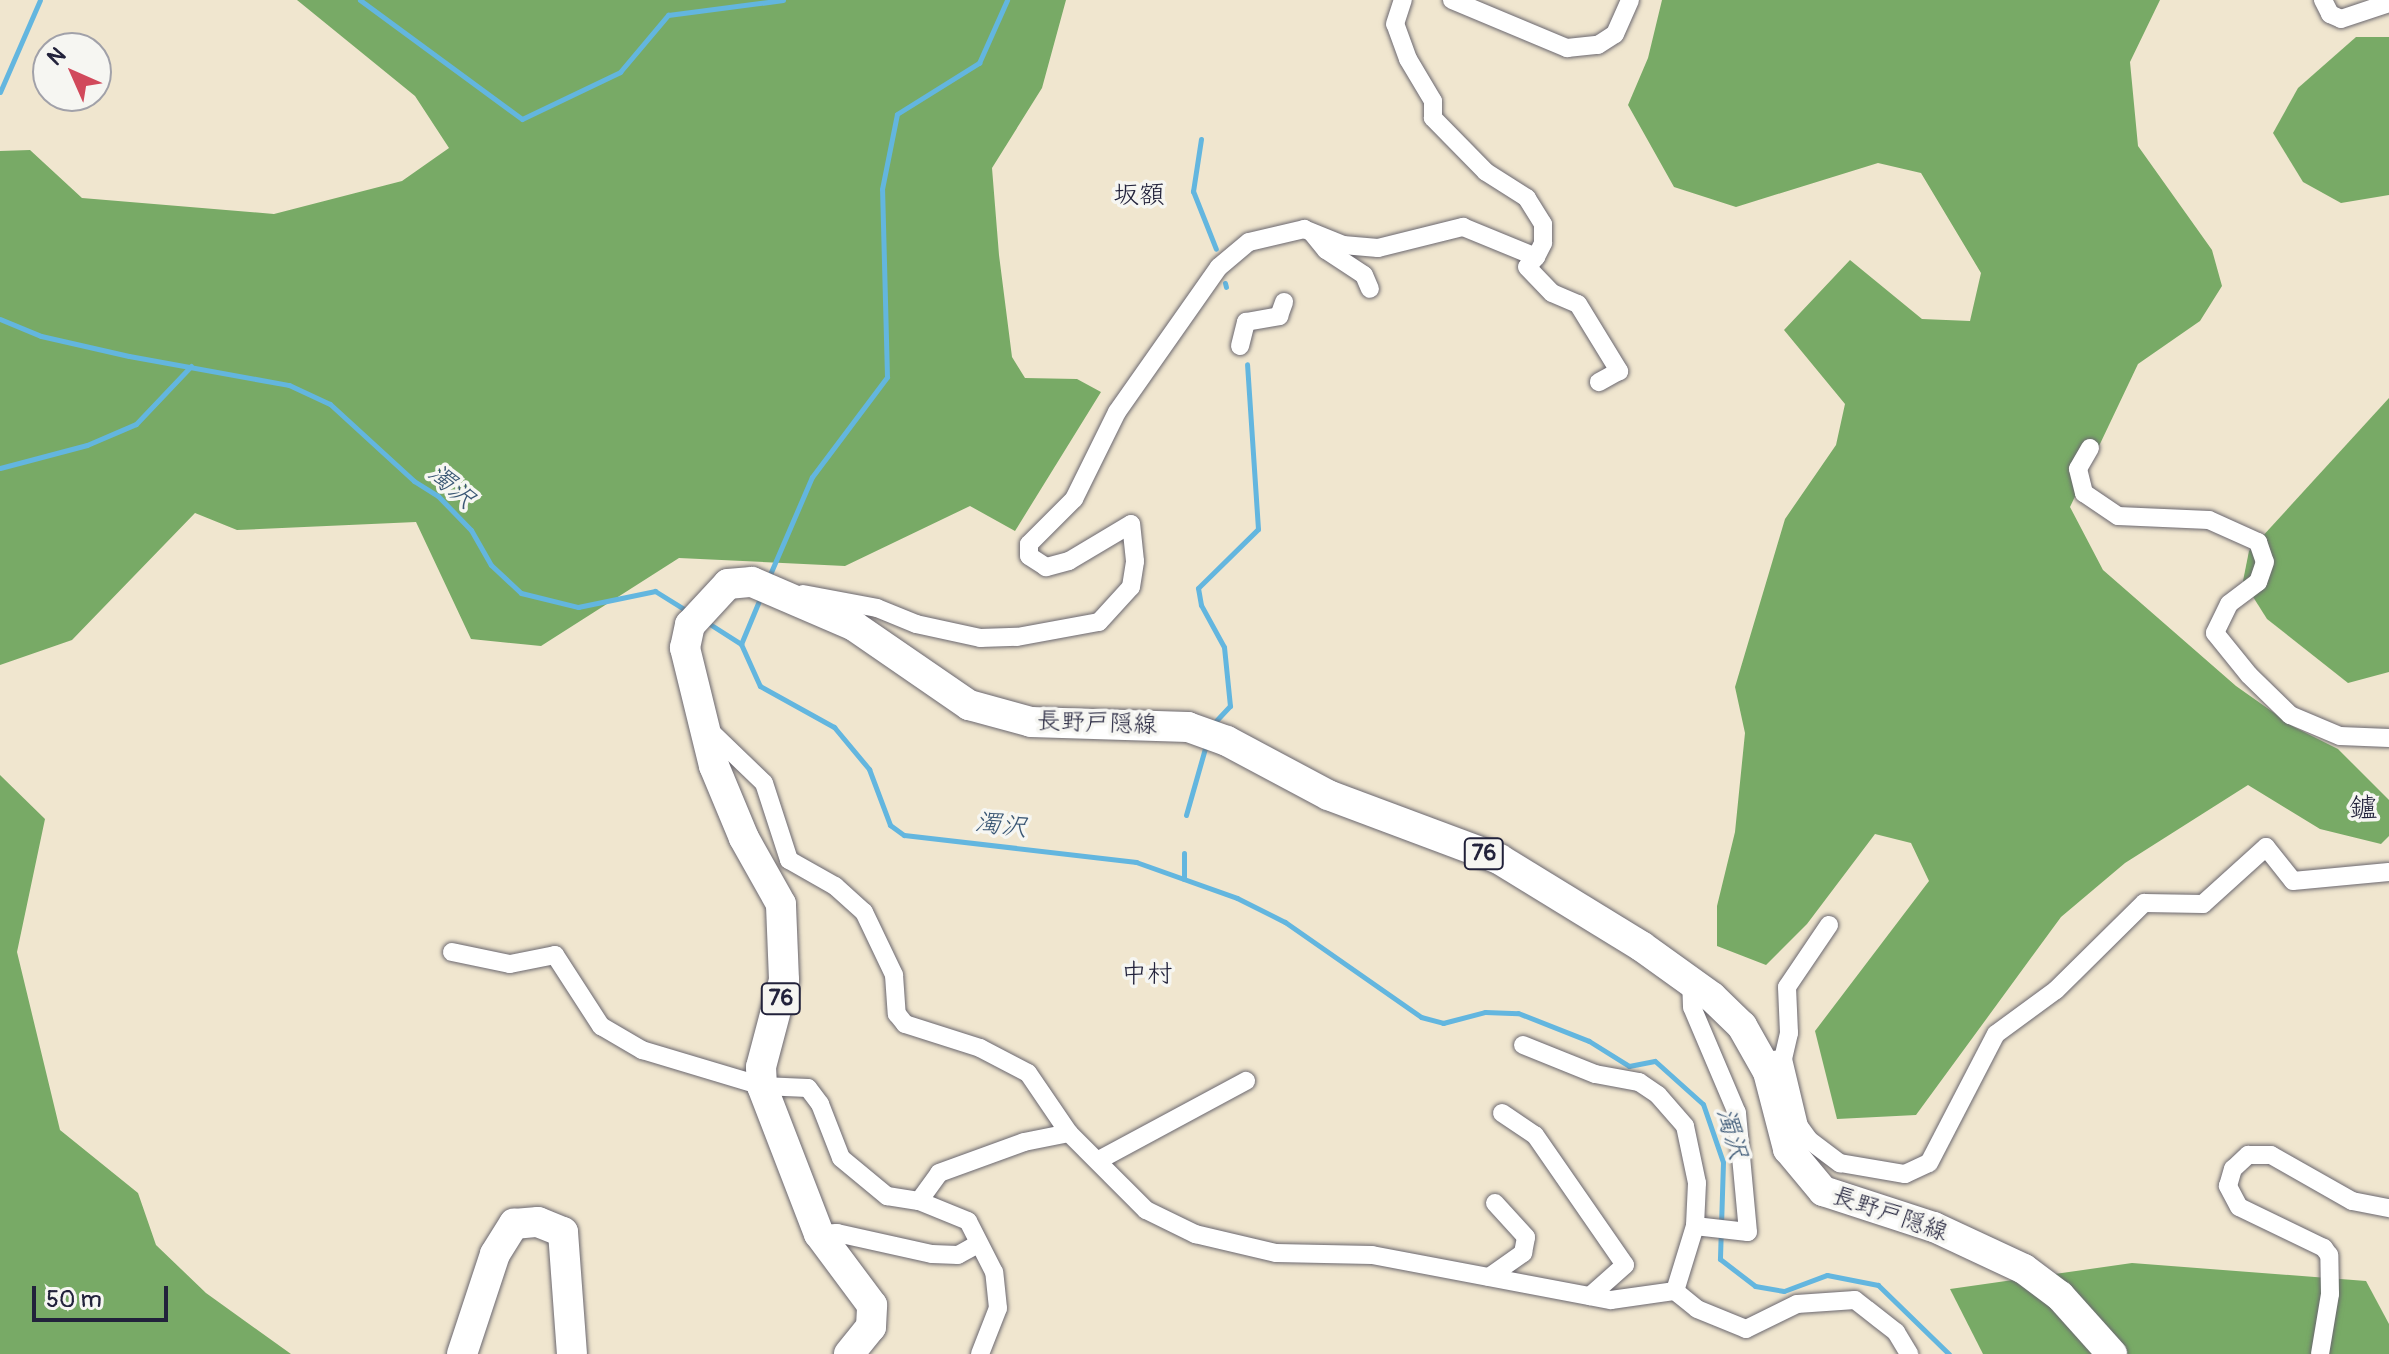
<!DOCTYPE html>
<html>
<head>
<meta charset="utf-8">
<style>
  body { margin:0 }
  #map { position:relative; width:2389px; height:1354px; overflow:hidden; background:#f0e6cf; font-family:Pangolin,"Klee One",sans-serif }
  div>[style] { position:absolute }
  [style*='--x'] { left:calc(var(--x)*1px); top:calc(var(--y)*1px); width:calc(var(--w)*1px); rotate:calc(var(--a)*1deg) }
  .forest>* { inset:0; background:#78aa66 }
  .stream>* { height:5px; margin:-2.5px; padding:0 2.5px; transform-origin:2.5px; border-radius:2.5px; background:#63b6df }
  .roads { filter:drop-shadow(0 0 2px #6a676f) drop-shadow(0 0 2px #6a676f) }
  .street>* { height:18px; margin:-9px; padding:0 9px; transform-origin:9px; border-radius:9px; background:#fff }
  .primary>* { height:30px; margin:-15px; padding:0 15px; transform-origin:15px; border-radius:15px; background:#fff }
  span { translate:-50% -50%; white-space:nowrap; text-align:center; line-height:1.15; -webkit-text-stroke:7px #f6f6f2; paint-order:stroke }
  .shield-label span { padding:2px 6px; background:#f6f6f2; border:2px solid; border-radius:6px; -webkit-text-stroke-width:0 }
  .shield-label { font-size:22px; color:#22223b; font-weight:700 }
  .street-label { font-size:24px; color:#22223b }
  .neighbourhood-label { font-size:26px; color:#22223b }
  .water-label { font-size:26px; color:#395674; font-style:italic }
  .quarter-label { font-size:28px; color:#22223b }
  .north { position:absolute; left:32px; top:32px; width:80px; height:80px; box-sizing:border-box; background:#f6f6f2; border:2px solid #a1a1a9; border-radius:50%; rotate:315deg; font-size:22px; font-weight:700; line-height:32px; text-align:center; color:#22223b }
  .north::after { content:''; display:block; margin:auto; width:28px; height:36px; background:#d1495b; clip-path:polygon(50% 0,100% 100%,50% 72%,0 100%) }
  .scale { position:absolute; left:32px; top:1286px; width:136px; height:36px; box-sizing:border-box; border:4px solid #22223b; border-top:0; padding-left:10px; font-size:24px; line-height:28px; white-space:nowrap; color:#22223b; -webkit-text-stroke:6px #f6f6f2; paint-order:stroke }
</style>
</head>
<body>
<div id="map">
  <div class="forest">
    <div style="clip-path:polygon(297px 0,1066px 0,1042px 88px,992px 168px,999px 255px,1012px 357px,1025px 378px,1077px 379px,1101px 392px,1015px 531px,970px 506px,845px 566px,679px 558px,541px 646px,471px 639px,416px 522px,237px 530px,195px 513px,72px 640px,0 665px,0 151px,30px 150px,82px 198px,274px 214px,402px 181px,449px 148px,415px 96px)"></div>
    <div style="clip-path:polygon(1662px 0,2160px 0,2130px 62px,2138px 146px,2212px 250px,2222px 286px,2200px 321px,2138px 364px,2070px 507px,2103px 570px,2236px 686px,2294px 727px,2338px 749px,2389px 800px,2389px 836px,2381px 844px,2320px 829px,2248px 785px,2125px 863px,2061px 917px,1916px 1115px,1837px 1119px,1815px 1031px,1929px 881px,1911px 843px,1875px 834px,1807px 924px,1766px 965px,1717px 946px,1717px 906px,1735px 832px,1745px 733px,1735px 687px,1785px 519px,1836px 445px,1845px 404px,1784px 330px,1850px 260px,1922px 319px,1970px 321px,1981px 273px,1921px 173px,1878px 163px,1736px 207px,1674px 187px,1628px 105px,1648px 58px)"></div>
    <div style="clip-path:polygon(2356px 37px,2389px 37px,2389px 195px,2341px 203px,2303px 182px,2273px 133px,2298px 88px)"></div>
    <div style="clip-path:polygon(2389px 398px,2389px 672px,2348px 683px,2267px 619px,2243px 581px,2249px 551px)"></div>
    <div style="clip-path:polygon(0 775px,45px 819px,17px 952px,60px 1130px,138px 1193px,156px 1245px,206px 1293px,291px 1354px,0 1354px)"></div>
    <div style="clip-path:polygon(2132px 1263px,2366px 1281px,2389px 1324px,2389px 1354px,1983px 1354px,1950px 1289px)"></div>
  </div>
  <div class="stream">
    <div style="--x:360;--y:0;--w:201;--a:36.3"></div>
    <div style="--x:522;--y:119;--w:109;--a:-25.6"></div>
    <div style="--x:620;--y:72;--w:75;--a:-49.9"></div>
    <div style="--x:668;--y:15;--w:116;--a:-7.4"></div>
    <div style="--x:0;--y:92;--w:100;--a:-66.5"></div>
    <div style="--x:1201;--y:139;--w:53;--a:98.7"></div>
    <div style="--x:1193;--y:191;--w:62;--a:68.4"></div>
    <div style="--x:1225;--y:283;--w:4;--a:76"></div>
    <div style="--x:0;--y:319;--w:44;--a:22.5"></div>
    <div style="--x:41;--y:336;--w:90;--a:12.8"></div>
    <div style="--x:129;--y:356;--w:163;--a:10.3"></div>
    <div style="--x:289;--y:385;--w:45;--a:24.9"></div>
    <div style="--x:330;--y:404;--w:114;--a:42.5"></div>
    <div style="--x:414;--y:481;--w:28;--a:32"></div>
    <div style="--x:438;--y:496;--w:47;--a:45.9"></div>
    <div style="--x:471;--y:530;--w:40;--a:60.3"></div>
    <div style="--x:491;--y:565;--w:41;--a:43"></div>
    <div style="--x:521;--y:593;--w:59;--a:13.8"></div>
    <div style="--x:578;--y:607;--w:79;--a:-11.7"></div>
    <div style="--x:655;--y:591;--w:40;--a:32"></div>
    <div style="--x:0;--y:468;--w:90;--a:-14.8"></div>
    <div style="--x:87;--y:445;--w:53;--a:-23.2"></div>
    <div style="--x:136;--y:424;--w:80;--a:-46.5"></div>
    <div style="--x:768;--y:579;--w:111;--a:-66.7"></div>
    <div style="--x:812;--y:477;--w:125;--a:-53.1"></div>
    <div style="--x:887;--y:377;--w:188;--a:-91.5"></div>
    <div style="--x:882;--y:189;--w:76;--a:-78.7"></div>
    <div style="--x:897;--y:114;--w:97;--a:-31.9"></div>
    <div style="--x:979;--y:63;--w:69;--a:-66"></div>
    <div style="--x:705;--y:621;--w:43;--a:32.6"></div>
    <div style="--x:741;--y:644;--w:46;--a:65.7"></div>
    <div style="--x:760;--y:686;--w:85;--a:29"></div>
    <div style="--x:834;--y:727;--w:55;--a:50.2"></div>
    <div style="--x:869;--y:769;--w:60;--a:69.4"></div>
    <div style="--x:890;--y:825;--w:17;--a:36"></div>
    <div style="--x:904;--y:835;--w:234;--a:6.6"></div>
    <div style="--x:1136;--y:862;--w:107;--a:19.6"></div>
    <div style="--x:1237;--y:898;--w:54;--a:26.6"></div>
    <div style="--x:1285;--y:922;--w:166;--a:34.9"></div>
    <div style="--x:1421;--y:1017;--w:23;--a:15"></div>
    <div style="--x:1443;--y:1023;--w:43;--a:-14.7"></div>
    <div style="--x:1485;--y:1012;--w:33;--a:2"></div>
    <div style="--x:1518;--y:1013;--w:76;--a:21.5"></div>
    <div style="--x:1589;--y:1041;--w:47;--a:32"></div>
    <div style="--x:1629;--y:1066;--w:26;--a:-11"></div>
    <div style="--x:1655;--y:1061;--w:64;--a:41.9"></div>
    <div style="--x:1703;--y:1104;--w:61;--a:71"></div>
    <div style="--x:1723;--y:1162;--w:97;--a:91.8"></div>
    <div style="--x:1720;--y:1259;--w:44;--a:37.6"></div>
    <div style="--x:1755;--y:1286;--w:29;--a:10"></div>
    <div style="--x:1784;--y:1291;--w:46;--a:-20.4"></div>
    <div style="--x:1827;--y:1275;--w:52;--a:11.1"></div>
    <div style="--x:1878;--y:1285;--w:99;--a:44.2"></div>
    <div style="--x:741;--y:644;--w:52;--a:-67.4"></div>
    <div style="--x:1213;--y:724;--w:25;--a:-47"></div>
    <div style="--x:1230;--y:706;--w:59;--a:-95.8"></div>
    <div style="--x:1224;--y:647;--w:48;--a:-118.7"></div>
    <div style="--x:1201;--y:605;--w:17;--a:-100"></div>
    <div style="--x:1198;--y:588;--w:84;--a:-44.5"></div>
    <div style="--x:1258;--y:529;--w:165;--a:-93.8"></div>
    <div style="--x:1186;--y:815;--w:73;--a:-74.1"></div>
    <div style="--x:1184;--y:879;--w:26;--a:-90"></div>
  </div>
  <div class="roads">
    <div class="street">
      <div style="--x:1452;--y:0;--w:125;--a:22.7"></div>
      <div style="--x:1567;--y:48;--w:31;--a:-6"></div>
      <div style="--x:1598;--y:45;--w:20;--a:-33"></div>
      <div style="--x:1615;--y:34;--w:37;--a:-66"></div>
      <div style="--x:2323;--y:0;--w:16;--a:63"></div>
      <div style="--x:2330;--y:14;--w:12;--a:24"></div>
      <div style="--x:2341;--y:19;--w:51;--a:-18.4"></div>
      <div style="--x:1313;--y:234;--w:21;--a:51"></div>
      <div style="--x:1326;--y:250;--w:45;--a:33.3"></div>
      <div style="--x:1364;--y:275;--w:15;--a:67"></div>
      <div style="--x:1536;--y:257;--w:13;--a:132"></div>
      <div style="--x:1527;--y:267;--w:36;--a:46"></div>
      <div style="--x:1552;--y:293;--w:28;--a:23"></div>
      <div style="--x:1578;--y:304;--w:79;--a:58.5"></div>
      <div style="--x:1619;--y:371;--w:23;--a:151"></div>
      <div style="--x:1240;--y:346;--w:25;--a:-76"></div>
      <div style="--x:1246;--y:322;--w:34;--a:-10"></div>
      <div style="--x:1279;--y:316;--w:15;--a:-70"></div>
      <div style="--x:2090;--y:448;--w:24;--a:120"></div>
      <div style="--x:2078;--y:469;--w:25;--a:76"></div>
      <div style="--x:2084;--y:493;--w:41;--a:34.1"></div>
      <div style="--x:2118;--y:516;--w:91;--a:2.5"></div>
      <div style="--x:2209;--y:520;--w:54;--a:24.2"></div>
      <div style="--x:2258;--y:542;--w:21;--a:71"></div>
      <div style="--x:2265;--y:562;--w:21;--a:109"></div>
      <div style="--x:2258;--y:582;--w:36;--a:143"></div>
      <div style="--x:2229;--y:604;--w:32;--a:116"></div>
      <div style="--x:2215;--y:633;--w:54;--a:51"></div>
      <div style="--x:2249;--y:675;--w:57;--a:44.3"></div>
      <div style="--x:2290;--y:715;--w:54;--a:22.8"></div>
      <div style="--x:2340;--y:736;--w:49;--a:2.3"></div>
      <div style="--x:803;--y:594;--w:75;--a:10.7"></div>
      <div style="--x:877;--y:608;--w:42;--a:22.3"></div>
      <div style="--x:916;--y:624;--w:66;--a:12.3"></div>
      <div style="--x:980;--y:638;--w:37;--a:-2"></div>
      <div style="--x:1017;--y:637;--w:83;--a:-10.4"></div>
      <div style="--x:1099;--y:622;--w:47;--a:-47.6"></div>
      <div style="--x:1131;--y:587;--w:26;--a:-81"></div>
      <div style="--x:1135;--y:561;--w:37;--a:-96"></div>
      <div style="--x:1131;--y:524;--w:72;--a:149.2"></div>
      <div style="--x:1069;--y:561;--w:24;--a:165"></div>
      <div style="--x:1046;--y:567;--w:20;--a:-147"></div>
      <div style="--x:1029;--y:556;--w:12;--a:-90"></div>
      <div style="--x:1029;--y:544;--w:64;--a:-45"></div>
      <div style="--x:1074;--y:499;--w:97;--a:-63.7"></div>
      <div style="--x:1117;--y:412;--w:177;--a:-54.9"></div>
      <div style="--x:1219;--y:267;--w:39;--a:-40"></div>
      <div style="--x:1249;--y:242;--w:57;--a:-13.3"></div>
      <div style="--x:1304;--y:229;--w:42;--a:22.3"></div>
      <div style="--x:1343;--y:245;--w:35;--a:5"></div>
      <div style="--x:1378;--y:248;--w:88;--a:-13.9"></div>
      <div style="--x:1463;--y:227;--w:79;--a:22.3"></div>
      <div style="--x:1536;--y:257;--w:16;--a:-63"></div>
      <div style="--x:1543;--y:243;--w:19;--a:-90"></div>
      <div style="--x:1543;--y:224;--w:31;--a:-122"></div>
      <div style="--x:1527;--y:198;--w:49;--a:-147.6"></div>
      <div style="--x:1486;--y:172;--w:76;--a:-134.5"></div>
      <div style="--x:1433;--y:118;--w:17;--a:-90"></div>
      <div style="--x:1433;--y:101;--w:49;--a:-120.8"></div>
      <div style="--x:1408;--y:59;--w:37;--a:-110"></div>
      <div style="--x:1395;--y:24;--w:25;--a:-72"></div>
      <div style="--x:709;--y:730;--w:76;--a:43.9"></div>
      <div style="--x:764;--y:783;--w:81;--a:72"></div>
      <div style="--x:789;--y:860;--w:53;--a:29.5"></div>
      <div style="--x:835;--y:886;--w:39;--a:42"></div>
      <div style="--x:864;--y:912;--w:70;--a:64.5"></div>
      <div style="--x:894;--y:975;--w:39;--a:86"></div>
      <div style="--x:897;--y:1014;--w:13;--a:51"></div>
      <div style="--x:905;--y:1024;--w:79;--a:17.7"></div>
      <div style="--x:980;--y:1048;--w:54;--a:27.5"></div>
      <div style="--x:1028;--y:1073;--w:73;--a:55.7"></div>
      <div style="--x:1069;--y:1133;--w:109;--a:45"></div>
      <div style="--x:1146;--y:1210;--w:55;--a:26.1"></div>
      <div style="--x:1195;--y:1234;--w:83;--a:13.2"></div>
      <div style="--x:1276;--y:1253;--w:96;--a:1.2"></div>
      <div style="--x:1372;--y:1255;--w:243;--a:10.7"></div>
      <div style="--x:1611;--y:1300;--w:65;--a:-8"></div>
      <div style="--x:1675;--y:1291;--w:28;--a:39"></div>
      <div style="--x:1697;--y:1309;--w:53;--a:22.2"></div>
      <div style="--x:1746;--y:1329;--w:57;--a:-26.1"></div>
      <div style="--x:1797;--y:1304;--w:58;--a:-3.9"></div>
      <div style="--x:1855;--y:1300;--w:52;--a:38"></div>
      <div style="--x:1896;--y:1332;--w:26;--a:59"></div>
      <div style="--x:452;--y:952;--w:59;--a:11.7"></div>
      <div style="--x:510;--y:964;--w:46;--a:-11.3"></div>
      <div style="--x:555;--y:955;--w:85;--a:57.1"></div>
      <div style="--x:601;--y:1026;--w:48;--a:30.3"></div>
      <div style="--x:642;--y:1050;--w:125;--a:16.7"></div>
      <div style="--x:762;--y:1086;--w:46;--a:2.5"></div>
      <div style="--x:808;--y:1088;--w:20;--a:53"></div>
      <div style="--x:820;--y:1104;--w:58;--a:68.7"></div>
      <div style="--x:841;--y:1158;--w:60;--a:39.6"></div>
      <div style="--x:887;--y:1196;--w:32;--a:9"></div>
      <div style="--x:1523;--y:1045;--w:78;--a:21.9"></div>
      <div style="--x:1595;--y:1074;--w:45;--a:10.3"></div>
      <div style="--x:1639;--y:1082;--w:23;--a:34"></div>
      <div style="--x:1658;--y:1095;--w:41;--a:48.9"></div>
      <div style="--x:1685;--y:1126;--w:58;--a:78.1"></div>
      <div style="--x:1697;--y:1183;--w:43;--a:92.7"></div>
      <div style="--x:1783;--y:1059;--w:27;--a:-77"></div>
      <div style="--x:1789;--y:1033;--w:46;--a:-92.5"></div>
      <div style="--x:1787;--y:987;--w:75;--a:-55.9"></div>
      <div style="--x:1763;--y:1061;--w:20;--a:-6"></div>
      <div style="--x:1783;--y:1059;--w:69;--a:76.6"></div>
      <div style="--x:1799;--y:1126;--w:17;--a:54"></div>
      <div style="--x:1809;--y:1140;--w:39;--a:37"></div>
      <div style="--x:1840;--y:1163;--w:66;--a:9.6"></div>
      <div style="--x:1905;--y:1174;--w:26;--a:-25"></div>
      <div style="--x:1929;--y:1163;--w:145;--a:-62.6"></div>
      <div style="--x:1996;--y:1034;--w:74;--a:-36.3"></div>
      <div style="--x:2056;--y:990;--w:124;--a:-44.7"></div>
      <div style="--x:2144;--y:903;--w:59;--a:1"></div>
      <div style="--x:2203;--y:904;--w:85;--a:-42.1"></div>
      <div style="--x:2266;--y:847;--w:43;--a:51.5"></div>
      <div style="--x:2293;--y:881;--w:96;--a:-5.4"></div>
      <div style="--x:1502;--y:1113;--w:40;--a:34"></div>
      <div style="--x:1535;--y:1135;--w:158;--a:55.3"></div>
      <div style="--x:1625;--y:1265;--w:47;--a:138.5"></div>
      <div style="--x:1099;--y:1160;--w:167;--a:-28.3"></div>
      <div style="--x:819;--y:1234;--w:18;--a:-3"></div>
      <div style="--x:837;--y:1233;--w:97;--a:12.5"></div>
      <div style="--x:932;--y:1254;--w:26;--a:2"></div>
      <div style="--x:958;--y:1255;--w:21;--a:-29"></div>
      <div style="--x:1489;--y:1277;--w:42;--a:-35.2"></div>
      <div style="--x:1523;--y:1253;--w:16;--a:-79"></div>
      <div style="--x:1526;--y:1237;--w:46;--a:-132.4"></div>
      <div style="--x:1675;--y:1291;--w:68;--a:-72.9"></div>
      <div style="--x:1695;--y:1226;--w:53;--a:6.5"></div>
      <div style="--x:1748;--y:1232;--w:120;--a:-95.3"></div>
      <div style="--x:1737;--y:1113;--w:115;--a:-113"></div>
      <div style="--x:1692;--y:1007;--w:27;--a:-92"></div>
      <div style="--x:980;--y:1354;--w:49;--a:-68.6"></div>
      <div style="--x:998;--y:1308;--w:36;--a:-96"></div>
      <div style="--x:994;--y:1272;--w:57;--a:-117"></div>
      <div style="--x:968;--y:1221;--w:53;--a:-157.8"></div>
      <div style="--x:919;--y:1201;--w:34;--a:-54"></div>
      <div style="--x:939;--y:1173;--w:90;--a:-20"></div>
      <div style="--x:1024;--y:1142;--w:46;--a:-11.3"></div>
      <div style="--x:2320;--y:1354;--w:61;--a:-80.5"></div>
      <div style="--x:2330;--y:1294;--w:39;--a:-91"></div>
      <div style="--x:2329;--y:1255;--w:9;--a:-126"></div>
      <div style="--x:2324;--y:1248;--w:94;--a:-154.2"></div>
      <div style="--x:2239;--y:1207;--w:24;--a:-118"></div>
      <div style="--x:2228;--y:1186;--w:18;--a:-74"></div>
      <div style="--x:2233;--y:1169;--w:21;--a:-43"></div>
      <div style="--x:2248;--y:1155;--w:23;--a:0"></div>
      <div style="--x:2271;--y:1155;--w:93;--a:29.6"></div>
      <div style="--x:2352;--y:1201;--w:38;--a:11"></div>
    </div>
    <div class="primary">
      <div style="--x:462;--y:1354;--w:105;--a:-71.7"></div>
      <div style="--x:495;--y:1254;--w:36;--a:-58"></div>
      <div style="--x:514;--y:1224;--w:24;--a:-5"></div>
      <div style="--x:538;--y:1222;--w:27;--a:22"></div>
      <div style="--x:563;--y:1232;--w:122;--a:85.8"></div>
      <div style="--x:849;--y:1354;--w:35;--a:-51"></div>
      <div style="--x:871;--y:1327;--w:22;--a:-87"></div>
      <div style="--x:872;--y:1305;--w:89;--a:-126.7"></div>
      <div style="--x:819;--y:1234;--w:159;--a:-111.1"></div>
      <div style="--x:762;--y:1086;--w:19;--a:-93"></div>
      <div style="--x:761;--y:1067;--w:90;--a:-75.2"></div>
      <div style="--x:784;--y:980;--w:76;--a:-92.3"></div>
      <div style="--x:781;--y:904;--w:76;--a:-119.3"></div>
      <div style="--x:744;--y:838;--w:78;--a:-112.6"></div>
      <div style="--x:714;--y:766;--w:122;--a:-103.8"></div>
      <div style="--x:685;--y:648;--w:24;--a:-78"></div>
      <div style="--x:690;--y:625;--w:56;--a:-47.2"></div>
      <div style="--x:728;--y:584;--w:24;--a:-5"></div>
      <div style="--x:752;--y:582;--w:111;--a:23.3"></div>
      <div style="--x:854;--y:626;--w:140;--a:34.5"></div>
      <div style="--x:969;--y:705;--w:64;--a:15.3"></div>
      <div style="--x:1031;--y:722;--w:157;--a:1.8"></div>
      <div style="--x:1188;--y:727;--w:41;--a:19.7"></div>
      <div style="--x:1227;--y:741;--w:115;--a:28.1"></div>
      <div style="--x:1328;--y:795;--w:183;--a:20.5"></div>
      <div style="--x:1499;--y:859;--w:167;--a:31.5"></div>
      <div style="--x:1641;--y:946;--w:87;--a:35.7"></div>
      <div style="--x:1712;--y:997;--w:42;--a:44"></div>
      <div style="--x:1742;--y:1026;--w:53;--a:60.5"></div>
      <div style="--x:1768;--y:1072;--w:80;--a:75.4"></div>
      <div style="--x:1788;--y:1149;--w:55;--a:50.2"></div>
      <div style="--x:1823;--y:1191;--w:117;--a:18"></div>
      <div style="--x:1934;--y:1227;--w:99;--a:25"></div>
      <div style="--x:2024;--y:1269;--w:45;--a:36.9"></div>
      <div style="--x:2060;--y:1296;--w:78;--a:48.1"></div>
    </div>
  </div>
  <div class="shield-label">
    <span style="left:1484px;top:854px">76</span>
    <span style="left:781px;top:999px">76</span>
  </div>
  <div class="street-label">
    <span style="left:1097px;top:723px;rotate:2deg">長野戸隠線</span>
    <span style="left:1890px;top:1214px;rotate:19deg">長野戸隠線</span>
  </div>
  <div class="neighbourhood-label">
    <span style="left:1139px;top:196px">坂額</span>
    <span style="left:1147px;top:975px">中村</span>
  </div>
  <div class="water-label">
    <span style="left:451px;top:487px;rotate:41deg">濁沢</span>
    <span style="left:1001px;top:826px;rotate:7deg">濁沢</span>
    <span style="left:1731px;top:1134px;rotate:74deg">濁沢</span>
  </div>
  <div class="quarter-label">
    <span style="left:2363px;top:809px">鑪</span>
  </div>
  <div class="north">N</div>
  <div class="scale">50 m</div>
</div>
</body>
</html>
